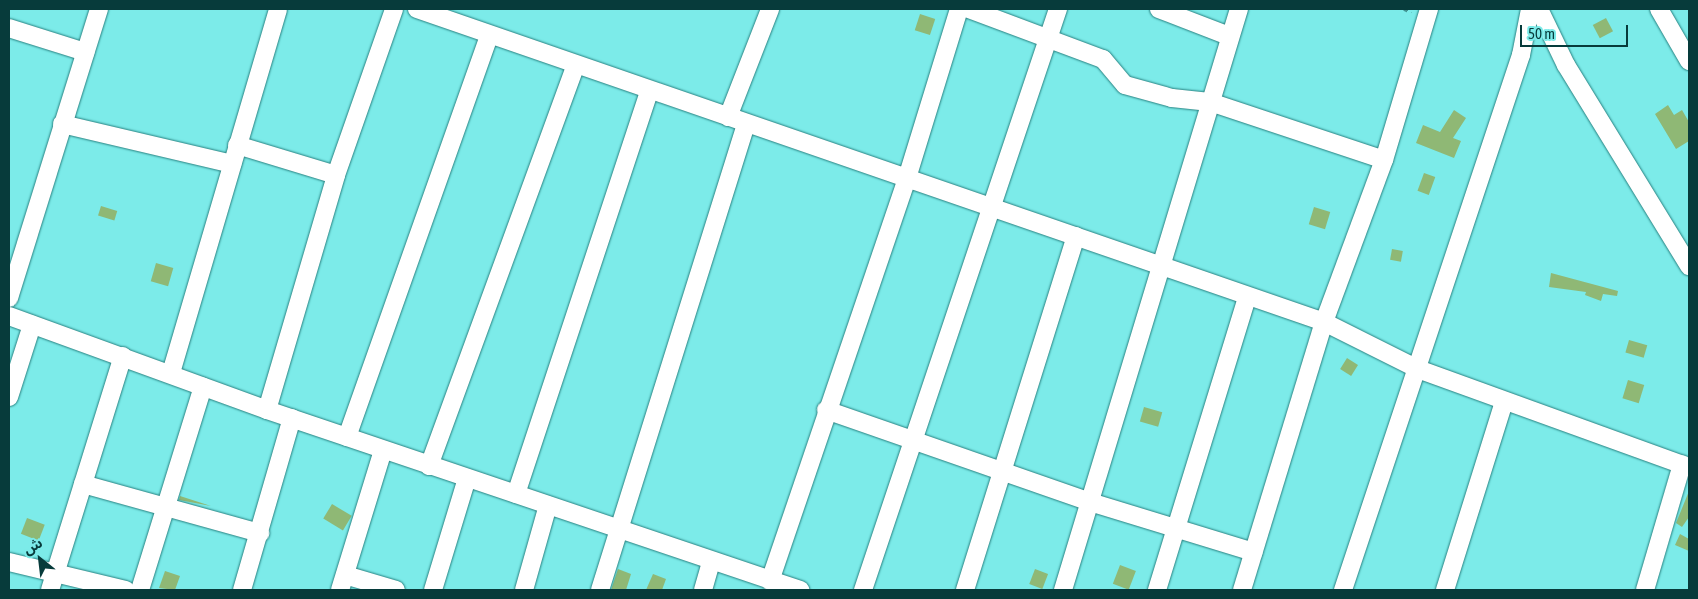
<!DOCTYPE html>
<html>
<head>
<meta charset="utf-8">
<style>
  body { margin:0 }
  #map { position:relative; width:1698px; height:599px; overflow:hidden; background:#7cebe9; font-family:"Asap Condensed","Noto Sans Arabic",sans-serif }
  div>[style] { position:absolute }
  [style*='--x'] { left:calc(var(--x)*1px); top:calc(var(--y)*1px); width:calc(var(--w)*1px); rotate:calc(var(--a)*1deg) }
  .building>* { inset:0; background:#8fb875; transform-origin:0 0 }
  .path>* { height:2.5px; margin-top:-1.25px; transform-origin:0; background:repeating-linear-gradient(90deg,#429493 0 4px,transparent 0 8px) }
  .roads { filter:drop-shadow(0 0 1px #288180) drop-shadow(0 0 1px #288180) }
  .minor>* { height:18px; margin:-9px; padding:0 9px; transform-origin:9px; border-radius:9px; background:#fff }
  span { translate:-50% -50%; white-space:nowrap; text-align:center; line-height:1.15; -webkit-text-stroke:4px #7cebe9; paint-order:stroke }
  .frame { position:absolute; inset:0; border:10px solid #073b3b; pointer-events:none }
  .north { position:absolute; left:15px; top:534px; width:50px; height:50px; -webkit-text-stroke:4px #7cebe9; paint-order:stroke; rotate:331deg; font-size:14px; font-weight:700; line-height:20px; text-align:center; color:#073b3b }
  .north::after { content:''; display:block; margin:auto; width:18px; height:22px; background:#073b3b; clip-path:polygon(50% 0,100% 100%,50% 72%,0 100%) }
  .scale { position:absolute; left:1520px; top:25px; width:108px; height:22px; box-sizing:border-box; border:2px solid #073b3b; border-top:0; padding-left:6px; font-size:15px; line-height:18px; white-space:nowrap; color:#073b3b; -webkit-text-stroke:4px #7cebe9; paint-order:stroke }
</style>
</head>
<body>
<div id="map">
  <div class="building">
    <div style="left:920px;top:14px;width:16px;height:17px;rotate:18deg"></div>
    <div style="left:1606px;top:18px;width:15px;height:15px;rotate:62deg"></div>
    <div style="clip-path:polygon(1668px 105px,1674px 115px,1682px 110px,1689px 122px,1689px 141px,1676px 149px,1655px 114px)"></div>
    <div style="clip-path:polygon(1454px 110px,1466px 118px,1453px 138px,1461px 141px,1454px 158px,1416px 143px,1423px 125px,1440px 132px)"></div>
    <div style="left:1424px;top:173px;width:12px;height:19px;rotate:20deg"></div>
    <div style="left:101px;top:206px;width:17px;height:10px;rotate:17deg"></div>
    <div style="left:1314px;top:207px;width:17px;height:18px;rotate:17deg"></div>
    <div style="left:1392px;top:249px;width:11px;height:11px;rotate:10deg"></div>
    <div style="left:156px;top:263px;width:18px;height:19px;rotate:16deg"></div>
    <div style="clip-path:polygon(1551px 273px,1618px 291px,1617px 296px,1603px 294px,1601px 301px,1585px 295px,1586px 292px,1549px 287px)"></div>
    <div style="left:1629px;top:340px;width:19px;height:13px;rotate:16deg"></div>
    <div style="left:1347px;top:358px;width:13px;height:13px;rotate:32deg"></div>
    <div style="left:1628px;top:380px;width:17px;height:19px;rotate:17deg"></div>
    <div style="left:1144px;top:407px;width:19px;height:15px;rotate:16deg"></div>
    <div style="clip-path:polygon(1689px 491px,1689px 517px,1682px 527px,1676px 523px)"></div>
    <div style="clip-path:polygon(180px 496px,211px 506px,179px 500px)"></div>
    <div style="left:332px;top:504px;width:23px;height:17px;rotate:31deg"></div>
    <div style="left:27px;top:518px;width:19px;height:17px;rotate:21deg"></div>
    <div style="clip-path:polygon(1680px 534px,1689px 539px,1689px 551px,1675px 545px)"></div>
    <div style="left:1120px;top:565px;width:17px;height:20px;rotate:21deg"></div>
    <div style="clip-path:polygon(618px 569px,631px 574px,626px 590px,611px 590px)"></div>
    <div style="left:1035px;top:569px;width:14px;height:16px;rotate:21deg"></div>
    <div style="clip-path:polygon(165px 571px,180px 576px,175px 590px,159px 588px)"></div>
    <div style="clip-path:polygon(653px 574px,666px 579px,662px 590px,646px 590px)"></div>
  </div>
  <div class="path">
    <div style="--x:1404;--y:9;--w:8;--a:23"></div>
  </div>
  <div class="roads">
    <div class="minor">
      <div style="--x:417;--y:9;--w:959;--a:19.04"></div>
      <div style="--x:1324;--y:322;--w:105;--a:26.6"></div>
      <div style="--x:1418;--y:369;--w:288;--a:19.9"></div>
      <div style="--x:969;--y:9;--w:143;--a:20.5"></div>
      <div style="--x:1103;--y:59;--w:34;--a:50"></div>
      <div style="--x:1125;--y:85;--w:49;--a:15.5"></div>
      <div style="--x:1172;--y:98;--w:38;--a:6"></div>
      <div style="--x:1210;--y:102;--w:183;--a:18.4"></div>
      <div style="--x:1159;--y:9;--w:75;--a:21.1"></div>
      <div style="--x:1539;--y:9;--w:62;--a:64.3"></div>
      <div style="--x:1566;--y:65;--w:236;--a:58.5"></div>
      <div style="--x:1659;--y:9;--w:60;--a:60"></div>
      <div style="--x:9;--y:28;--w:80;--a:17.5"></div>
      <div style="--x:728;--y:117;--w:116;--a:-68.7"></div>
      <div style="--x:62;--y:124;--w:175;--a:13.2"></div>
      <div style="--x:237;--y:145;--w:103;--a:16.9"></div>
      <div style="--x:9;--y:298;--w:303;--a:-72.7"></div>
      <div style="--x:9;--y:316;--w:275;--a:20"></div>
      <div style="--x:267;--y:410;--w:563;--a:18.66"></div>
      <div style="--x:171;--y:373;--w:379;--a:-73.6"></div>
      <div style="--x:9;--y:397;--w:76;--a:-72.3"></div>
      <div style="--x:267;--y:410;--w:245;--a:-73.6"></div>
      <div style="--x:336;--y:175;--w:176;--a:-70.7"></div>
      <div style="--x:826;--y:410;--w:280;--a:19.2"></div>
      <div style="--x:1090;--y:502;--w:171;--a:17"></div>
      <div style="--x:347;--y:437;--w:425;--a:-70.5"></div>
      <div style="--x:429;--y:466;--w:426;--a:-69.9"></div>
      <div style="--x:83;--y:484;--w:184;--a:15.5"></div>
      <div style="--x:516;--y:494;--w:423;--a:-71.7"></div>
      <div style="--x:9;--y:562;--w:120;--a:13.5"></div>
      <div style="--x:345;--y:575;--w:53;--a:16.4"></div>
      <div style="--x:770;--y:581;--w:426;--a:-71.2"></div>
      <div style="--x:907;--y:178;--w:177;--a:-72.9"></div>
      <div style="--x:50;--y:590;--w:245;--a:-72.7"></div>
      <div style="--x:140;--y:590;--w:213;--a:-72.8"></div>
      <div style="--x:242;--y:590;--w:179;--a:-73.8"></div>
      <div style="--x:340;--y:590;--w:146;--a:-72.9"></div>
      <div style="--x:433;--y:590;--w:117;--a:-73.1"></div>
      <div style="--x:524;--y:590;--w:88;--a:-74.2"></div>
      <div style="--x:600;--y:590;--w:488;--a:-72.6"></div>
      <div style="--x:703;--y:590;--w:29;--a:-74"></div>
      <div style="--x:863;--y:590;--w:613;--a:-71.45"></div>
      <div style="--x:965;--y:590;--w:371;--a:-72.6"></div>
      <div style="--x:1063;--y:590;--w:607;--a:-73.15"></div>
      <div style="--x:1157;--y:590;--w:307;--a:-72.9"></div>
      <div style="--x:1242;--y:590;--w:280;--a:-73"></div>
      <div style="--x:1324;--y:322;--w:173;--a:-69.7"></div>
      <div style="--x:1384;--y:160;--w:158;--a:-73.4"></div>
      <div style="--x:1343;--y:590;--w:564;--a:-71.6"></div>
      <div style="--x:1521;--y:55;--w:47;--a:-78.9"></div>
      <div style="--x:1445;--y:590;--w:197;--a:-72.6"></div>
      <div style="--x:1645;--y:590;--w:131;--a:-73.6"></div>
    </div>
  </div>
  <div class="frame"></div>
  <div class="north">ش</div>
  <div class="scale">50 m</div>
</div>
</body>
</html>
